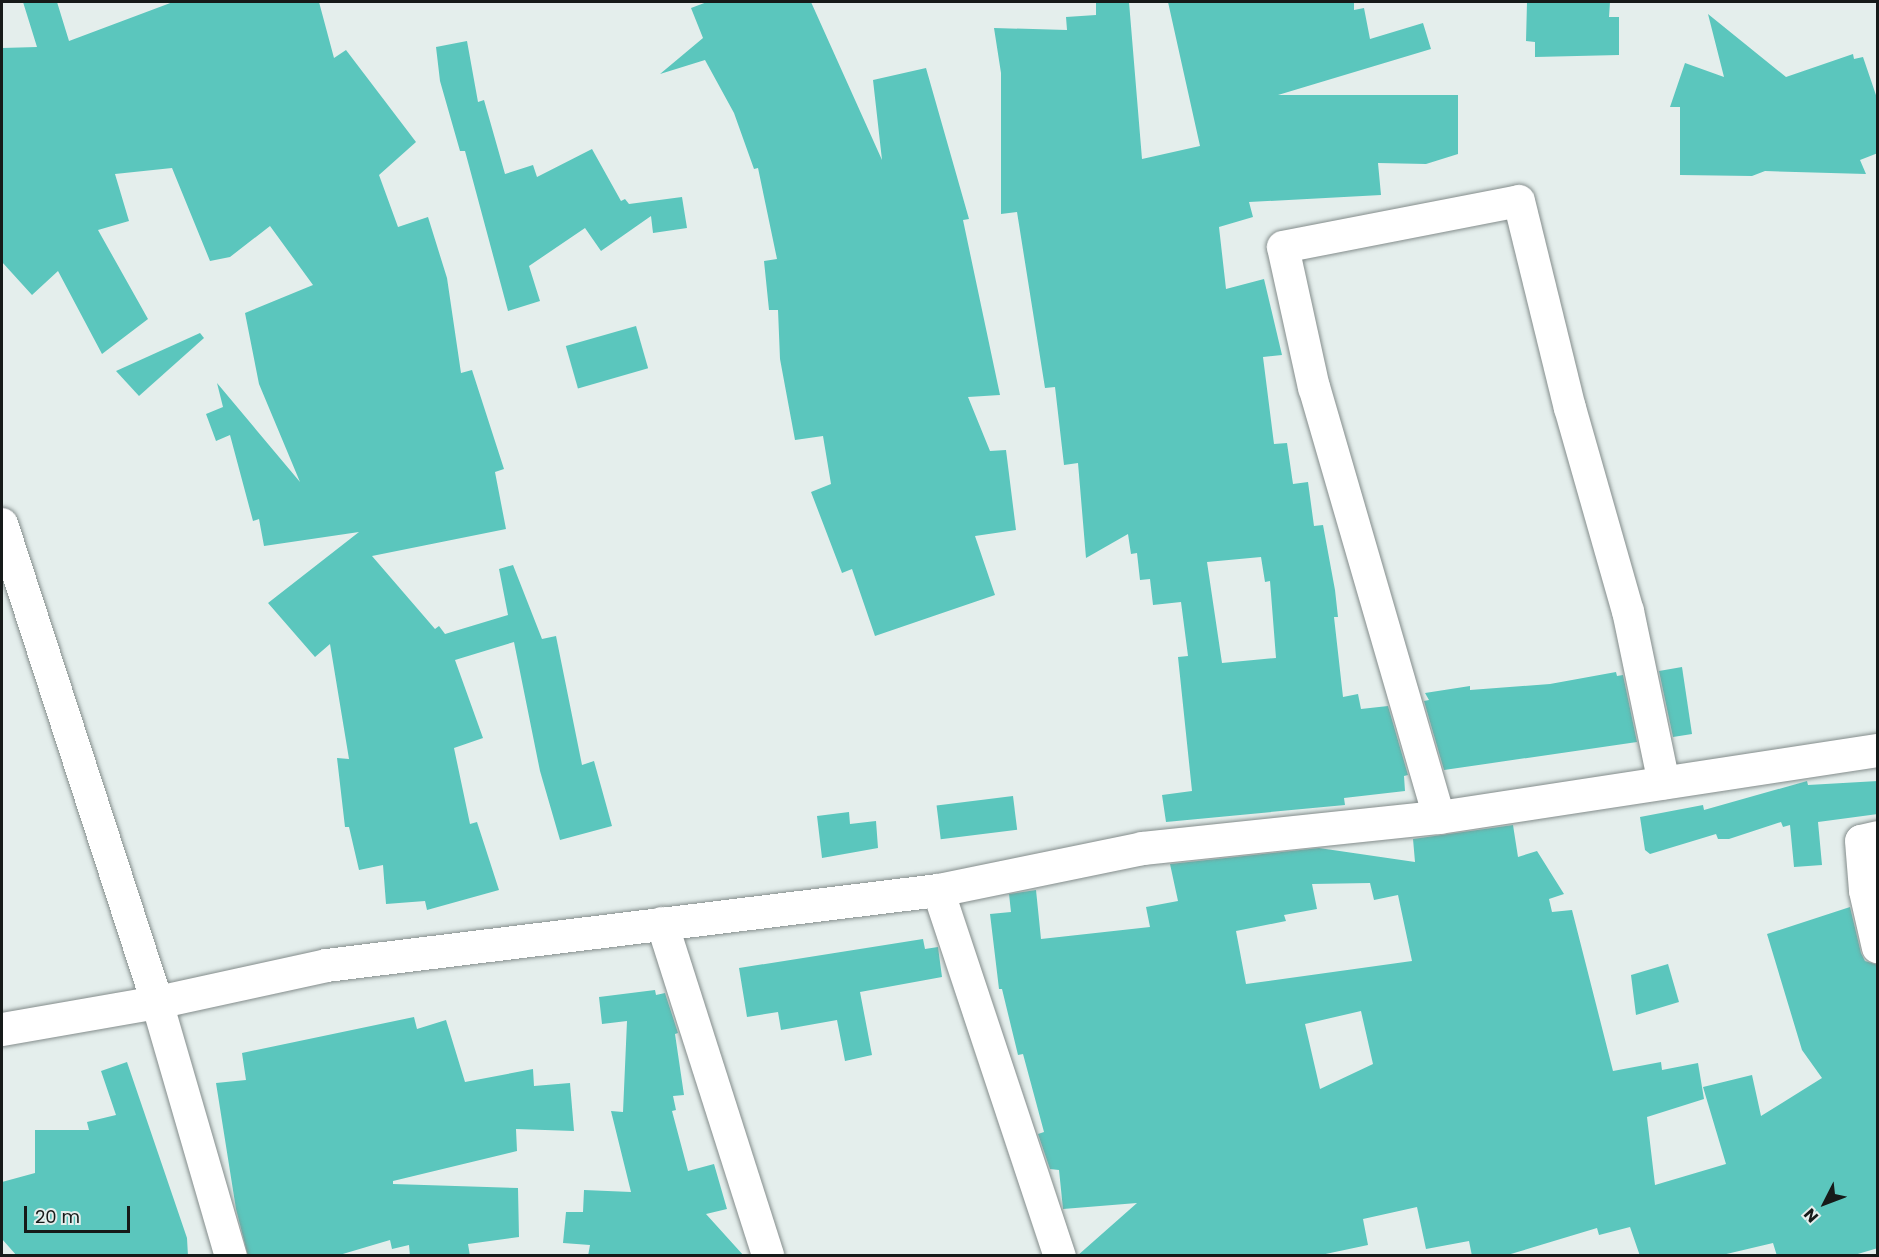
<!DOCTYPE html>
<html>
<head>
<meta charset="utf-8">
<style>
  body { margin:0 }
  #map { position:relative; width:1879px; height:1257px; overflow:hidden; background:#e4eeec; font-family:Poppins,sans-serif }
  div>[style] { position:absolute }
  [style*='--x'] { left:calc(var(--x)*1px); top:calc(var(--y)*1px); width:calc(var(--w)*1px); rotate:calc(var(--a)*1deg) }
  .building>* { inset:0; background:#5bc6bd; transform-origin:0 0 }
  .roads { filter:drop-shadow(0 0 2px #848d8c) drop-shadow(0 0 2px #848d8c) }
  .street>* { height:32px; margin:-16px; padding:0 16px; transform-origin:16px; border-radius:16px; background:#fff }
  .secondary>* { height:33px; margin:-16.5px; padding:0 16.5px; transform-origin:16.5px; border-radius:16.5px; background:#fff }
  span { translate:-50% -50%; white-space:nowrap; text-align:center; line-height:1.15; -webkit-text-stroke:4.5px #e4eeec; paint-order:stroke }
  .frame { position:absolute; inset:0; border:3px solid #161a19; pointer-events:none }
  .north { position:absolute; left:1795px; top:1173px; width:60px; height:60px; -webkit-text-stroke:4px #e4eeec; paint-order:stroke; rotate:228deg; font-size:16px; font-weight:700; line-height:24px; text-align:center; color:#161a19 }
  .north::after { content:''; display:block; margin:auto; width:21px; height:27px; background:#161a19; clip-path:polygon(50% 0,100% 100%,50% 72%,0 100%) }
  .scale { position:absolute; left:24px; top:1206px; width:106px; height:27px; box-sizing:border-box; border:3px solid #161a19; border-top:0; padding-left:8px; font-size:18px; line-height:21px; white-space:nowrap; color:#161a19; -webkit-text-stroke:4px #e4eeec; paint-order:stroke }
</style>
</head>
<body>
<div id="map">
  <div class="building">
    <div style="clip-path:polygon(23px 2px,57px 2px,69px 41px,173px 2px,319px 2px,334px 58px,346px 50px,416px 142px,379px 175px,398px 227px,428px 217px,447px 278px,461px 373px,472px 370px,504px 469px,495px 472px,506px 529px,372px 556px,435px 629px,439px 626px,445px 634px,508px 615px,499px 569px,513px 565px,542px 639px,556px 636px,582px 765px,594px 761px,612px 826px,560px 840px,540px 771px,514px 642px,455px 660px,483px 738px,454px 748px,470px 824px,477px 822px,499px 890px,427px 910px,425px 901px,386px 904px,383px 865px,359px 870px,349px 827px,345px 827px,337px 758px,349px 759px,330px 644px,315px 657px,268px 603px,359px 532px,264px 546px,259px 519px,253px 521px,230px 435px,216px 441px,206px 414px,223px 407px,217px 383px,300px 482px,259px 384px,245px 313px,313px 285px,270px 226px,230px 257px,210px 261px,172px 168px,115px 174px,129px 221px,98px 230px,148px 319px,102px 354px,58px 271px,32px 295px,2px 262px,2px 48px,37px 47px)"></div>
    <div style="clip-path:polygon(707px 2px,811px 2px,882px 160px,873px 80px,926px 68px,969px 219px,963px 220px,1000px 395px,968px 397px,990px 451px,1006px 450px,1016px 530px,975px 536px,995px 595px,875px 636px,852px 569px,842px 573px,811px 492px,831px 484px,823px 436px,795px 440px,780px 359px,778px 310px,769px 310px,764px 261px,777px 259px,758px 168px,754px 169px,734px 113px,705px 60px,660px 74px,703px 38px,691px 8px)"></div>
    <div style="clip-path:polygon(evenodd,1096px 2px,1129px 2px,1142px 159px,1200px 146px,1168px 2px,1354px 2px,1354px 10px,1364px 8px,1370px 39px,1423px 23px,1431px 49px,1278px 95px,1458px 95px,1458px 154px,1426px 164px,1378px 163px,1381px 195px,1249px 202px,1253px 217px,1219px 227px,1226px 289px,1264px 279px,1282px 355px,1263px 357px,1274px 444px,1287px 443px,1293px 484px,1308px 482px,1314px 526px,1323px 525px,1335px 590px,1338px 617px,1334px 617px,1343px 697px,1358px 694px,1361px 709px,1388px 706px,1408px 775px,1404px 776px,1405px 791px,1344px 798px,1345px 805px,1166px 822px,1162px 795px,1192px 791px,1178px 657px,1188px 656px,1181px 602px,1153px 605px,1150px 579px,1140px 580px,1137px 553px,1131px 554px,1128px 534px,1086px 558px,1078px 463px,1064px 465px,1055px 387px,1045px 388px,1017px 212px,1001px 214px,1001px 73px,994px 28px,1067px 30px,1066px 17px,1096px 15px,1096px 2px,1261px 557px,1265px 582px,1270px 581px,1276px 658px,1222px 663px,1207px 562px,1261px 557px)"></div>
    <div style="clip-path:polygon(1527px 2px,1610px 2px,1609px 17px,1619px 17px,1619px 55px,1535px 57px,1535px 42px,1526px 41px)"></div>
    <div style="clip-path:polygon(1708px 14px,1786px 77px,1853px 54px,1854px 59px,1863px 57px,1878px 101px,1878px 153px,1860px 160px,1866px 174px,1765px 171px,1752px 176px,1680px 175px,1680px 107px,1670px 107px,1685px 63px,1724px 77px)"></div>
    <div style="clip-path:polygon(467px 41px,478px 102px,484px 100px,505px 174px,533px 165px,537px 177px,592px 149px,621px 201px,625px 199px,629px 204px,682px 197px,687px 228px,653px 233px,651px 216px,601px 251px,585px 228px,529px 266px,540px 301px,508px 311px,465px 151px,460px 151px,440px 81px,436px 47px)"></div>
    <div style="left:636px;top:326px;width:44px;height:73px;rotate:74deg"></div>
    <div style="clip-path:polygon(200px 333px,204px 338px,139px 396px,116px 371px)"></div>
    <div style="clip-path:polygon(1682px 667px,1692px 734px,1673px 737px,1659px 671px)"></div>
    <div style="clip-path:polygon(1616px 672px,1617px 676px,1623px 675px,1637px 742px,1444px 770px,1424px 701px,1429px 700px,1425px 693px,1470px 686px,1470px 690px,1550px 684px)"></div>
    <div style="clip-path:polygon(1807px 781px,1808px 785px,1878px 781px,1878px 814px,1818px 822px,1822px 865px,1794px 867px,1790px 825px,1783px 827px,1781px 822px,1729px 839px,1718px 839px,1716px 834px,1650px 854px,1645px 850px,1640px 817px,1703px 805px,1704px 810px)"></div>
    <div style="left:1013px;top:796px;width:34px;height:77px;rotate:83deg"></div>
    <div style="clip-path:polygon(849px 812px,850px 824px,876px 821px,878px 848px,822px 858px,817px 816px)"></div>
    <div style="clip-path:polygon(evenodd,1513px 825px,1518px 857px,1537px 851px,1564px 894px,1549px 899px,1552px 912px,1572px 910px,1613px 1071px,1661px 1062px,1662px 1070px,1698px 1063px,1704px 1099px,1647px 1117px,1655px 1185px,1726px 1164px,1703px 1087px,1752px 1075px,1761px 1116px,1822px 1078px,1802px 1050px,1767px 934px,1850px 907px,1861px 953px,1865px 961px,1878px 965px,1878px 1248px,1851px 1256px,1777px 1256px,1773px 1243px,1718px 1256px,1640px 1256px,1630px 1227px,1599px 1235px,1597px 1228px,1504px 1256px,1472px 1256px,1469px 1241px,1426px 1249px,1417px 1207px,1363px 1219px,1368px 1245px,1316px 1256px,1077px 1256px,1137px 1203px,1063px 1209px,1059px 1170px,1050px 1169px,1038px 1134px,1044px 1132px,1023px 1054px,1018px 1055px,1002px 989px,999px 989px,990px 914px,1011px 912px,1009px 894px,1036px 890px,1041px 939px,1150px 927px,1146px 907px,1178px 901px,1170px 864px,1319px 848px,1415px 862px,1413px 839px,1513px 825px,1370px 883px,1374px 900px,1398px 895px,1412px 961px,1246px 984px,1236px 931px,1286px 921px,1284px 915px,1317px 909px,1312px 884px,1370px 883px,1513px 825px,1361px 1011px,1373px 1064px,1320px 1089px,1305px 1024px,1361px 1011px)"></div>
    <div style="clip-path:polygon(923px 939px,925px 949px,938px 947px,942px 977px,860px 992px,872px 1055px,845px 1061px,837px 1020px,781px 1030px,778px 1012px,747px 1017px,739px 968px)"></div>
    <div style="clip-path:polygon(1668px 964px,1679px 1002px,1636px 1015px,1631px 975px)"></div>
    <div style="clip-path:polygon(655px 990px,656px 995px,665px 993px,678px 1033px,675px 1034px,684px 1095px,673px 1096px,676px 1110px,672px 1111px,688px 1171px,714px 1164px,727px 1209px,706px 1214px,744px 1256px,588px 1256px,590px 1245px,563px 1243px,566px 1212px,583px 1212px,584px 1190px,631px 1192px,611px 1111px,623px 1112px,627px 1021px,602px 1024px,599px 997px)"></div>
    <div style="clip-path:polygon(414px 1017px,417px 1029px,446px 1020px,465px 1082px,533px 1069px,534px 1086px,570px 1083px,574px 1131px,516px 1129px,517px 1151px,393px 1181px,393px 1184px,518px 1188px,519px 1237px,468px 1244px,470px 1256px,410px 1256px,409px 1245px,392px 1249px,390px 1240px,336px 1256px,248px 1256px,236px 1209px,216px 1083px,246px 1080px,242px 1053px)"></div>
    <div style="clip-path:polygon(127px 1062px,187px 1238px,188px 1256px,17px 1256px,2px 1239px,2px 1182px,35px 1173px,35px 1130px,89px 1130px,87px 1122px,116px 1115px,101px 1071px)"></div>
  </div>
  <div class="roads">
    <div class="street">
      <div style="--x:2;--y:524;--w:503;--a:72.03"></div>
      <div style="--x:157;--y:1002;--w:265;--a:73.8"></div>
      <div style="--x:1439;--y:817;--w:447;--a:-106.2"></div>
      <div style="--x:1314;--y:388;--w:144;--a:-102.4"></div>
      <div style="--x:1283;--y:247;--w:240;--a:-11"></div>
      <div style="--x:1519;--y:201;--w:213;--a:76.2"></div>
      <div style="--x:1570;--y:408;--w:211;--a:74.1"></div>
      <div style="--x:1628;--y:611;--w:176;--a:78.2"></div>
      <div style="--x:1878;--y:837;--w:17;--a:167"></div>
      <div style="--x:1861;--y:841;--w:50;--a:85.4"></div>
      <div style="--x:1865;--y:891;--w:58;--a:77.2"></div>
      <div style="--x:938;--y:890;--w:386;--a:71.6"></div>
      <div style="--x:662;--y:923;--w:349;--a:72.3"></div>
    </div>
    <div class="secondary">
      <div style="--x:2;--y:1029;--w:157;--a:-9.9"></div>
      <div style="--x:157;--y:1002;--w:173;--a:-12.3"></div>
      <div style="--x:326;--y:965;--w:617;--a:-6.99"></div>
      <div style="--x:938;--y:890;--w:208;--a:-11.6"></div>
      <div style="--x:1142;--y:848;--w:299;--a:-6"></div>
      <div style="--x:1439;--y:817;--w:444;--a:-8.7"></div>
    </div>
  </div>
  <div class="frame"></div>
  <div class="north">N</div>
  <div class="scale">20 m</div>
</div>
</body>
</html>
